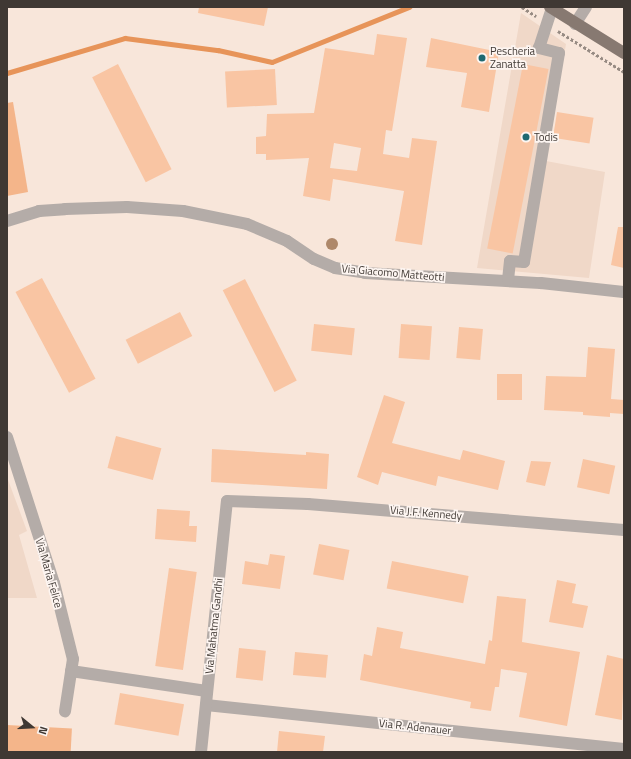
<!DOCTYPE html>
<html>
<head>
<meta charset="utf-8">
<style>
  body { margin:0 }
  #map { position:relative; width:631px; height:759px; overflow:hidden; background:#f8e6da; font-family:"Titillium Web",sans-serif }
  div>[style] { position:absolute }
  [style*='--x'] { left:calc(var(--x)*1px); top:calc(var(--y)*1px); width:calc(var(--w)*1px); rotate:calc(var(--a)*1deg) }
  .built>* { inset:0; background:#f0d8c8 }
  .green>* { inset:0; background:#f4b58a; transform-origin:0 0 }
  .stream>* { height:4.5px; margin:-2.25px; padding:0 2.25px; transform-origin:2.25px; border-radius:2.25px; background:#e79459 }
  .building>* { inset:0; background:#f9c5a3; transform-origin:0 0 }
  .path>* { height:2.5px; margin-top:-1.25px; transform-origin:0; background:repeating-linear-gradient(90deg,#978b83 0 3px,transparent 0 5px) }
  .minor>* { height:12px; margin:-6px; padding:0 6px; transform-origin:6px; border-radius:6px; background:#b4aca8 }
  .major>* { height:12px; margin:-6px; padding:0 6px; transform-origin:6px; border-radius:6px; background:#877971 }
  .trees>* { width:12px; height:12px; margin:-6px; border-radius:50%; background:#ae886a }
  .dots>* { width:11px; height:11px; translate:-50% -50%; box-sizing:border-box; border:2px solid #fdf5f1; border-radius:50% }
  span { translate:-50% -50%; white-space:nowrap; text-align:center; line-height:1.15; -webkit-text-stroke:3.5px #fdf5f1; paint-order:stroke }
  .poi-label { font-size:11px; color:#3f3833 }
  .left { translate:0 -50%; text-align:left }
  .street-label { font-size:11px; color:#3f3833 }
  .frame { position:absolute; inset:0; border:8px solid #3f3833; pointer-events:none }
  .north { position:absolute; left:12px; top:707px; width:40px; height:40px; -webkit-text-stroke:3px #fdf5f1; paint-order:stroke; rotate:108deg; font-size:11px; font-weight:700; line-height:16px; text-align:center; color:#3f3833 }
  .north::after { content:''; display:block; margin:auto; width:14px; height:18px; background:#3f3833; clip-path:polygon(50% 0,100% 100%,50% 72%,0 100%) }
</style>
</head>
<body>
<div id="map">
  <div class="built">
    <div style="clip-path:polygon(521px 13px,566px 44px,546px 161px,605px 172px,589px 278px,477px 268px)"></div>
    <div style="clip-path:polygon(7px 477px,27px 531px,19px 535px,37px 598px,7px 598px)"></div>
  </div>
  <div class="green">
    <div style="clip-path:polygon(13px 102px,28px 192px,7px 196px,7px 103px)"></div>
    <div style="left:7px;top:725px;width:65px;height:27px;rotate:3deg"></div>
  </div>
  <div class="stream">
    <div style="--x:7;--y:73;--w:123;--a:-16.5"></div>
    <div style="--x:125;--y:38;--w:94;--a:7.4"></div>
    <div style="--x:218;--y:50;--w:55;--a:12.5"></div>
    <div style="--x:272;--y:62;--w:148;--a:-21.9"></div>
  </div>
  <div class="building">
    <div style="clip-path:polygon(199px 7px,268px 7px,264px 26px,198px 13px)"></div>
    <div style="clip-path:polygon(evenodd,377px 34px,407px 38px,392px 131px,386px 130px,383px 154px,409px 158px,412px 138px,437px 141px,422px 245px,395px 241px,404px 191px,333px 179px,330px 201px,303px 196px,309px 158px,266px 160px,266px 154px,256px 154px,256px 137px,266px 136px,267px 114px,314px 113px,325px 48px,374px 55px,377px 34px,334px 143px,361px 148px,357px 171px,330px 168px,334px 143px)"></div>
    <div style="clip-path:polygon(431px 38px,499px 52px,489px 112px,461px 107px,467px 73px,426px 67px)"></div>
    <div style="left:118px;top:64px;width:118px;height:29px;rotate:63deg"></div>
    <div style="left:523px;top:64px;width:26px;height:188px;rotate:11deg"></div>
    <div style="left:275px;top:69px;width:36px;height:50px;rotate:87deg"></div>
    <div style="left:557px;top:112px;width:37px;height:26px;rotate:9deg"></div>
    <div style="clip-path:polygon(618px 227px,624px 227px,624px 268px,611px 265px)"></div>
    <div style="left:42px;top:278px;width:114px;height:30px;rotate:62deg"></div>
    <div style="left:245px;top:279px;width:114px;height:25px;rotate:63deg"></div>
    <div style="left:180px;top:312px;width:27px;height:61px;rotate:63deg"></div>
    <div style="left:314px;top:324px;width:41px;height:27px;rotate:6deg"></div>
    <div style="left:401px;top:324px;width:31px;height:34px;rotate:4deg"></div>
    <div style="left:459px;top:327px;width:24px;height:31px;rotate:5deg"></div>
    <div style="clip-path:polygon(588px 347px,615px 349px,611px 399px,624px 400px,624px 414px,610px 413px,610px 417px,583px 415px,583px 412px,544px 410px,546px 376px,586px 377px)"></div>
    <div style="left:497px;top:374px;width:25px;height:26px"></div>
    <div style="clip-path:polygon(384px 395px,405px 402px,392px 443px,460px 460px,463px 450px,505px 461px,498px 490px,438px 476px,436px 486px,382px 472px,378px 485px,357px 477px)"></div>
    <div style="left:116px;top:436px;width:47px;height:33px;rotate:15deg"></div>
    <div style="clip-path:polygon(212px 449px,306px 455px,306px 452px,329px 454px,327px 489px,211px 482px)"></div>
    <div style="left:583px;top:459px;width:33px;height:29px;rotate:12deg"></div>
    <div style="clip-path:polygon(531px 461px,551px 462px,545px 486px,526px 482px)"></div>
    <div style="clip-path:polygon(157px 509px,190px 511px,189px 526px,197px 526px,196px 542px,155px 539px)"></div>
    <div style="left:319px;top:544px;width:31px;height:31px;rotate:11deg"></div>
    <div style="clip-path:polygon(270px 554px,285px 556px,280px 589px,242px 584px,245px 561px,268px 565px)"></div>
    <div style="left:392px;top:561px;width:78px;height:28px;rotate:11deg"></div>
    <div style="left:169px;top:568px;width:28px;height:99px;rotate:8deg"></div>
    <div style="clip-path:polygon(557px 580px,576px 584px,572px 603px,588px 606px,583px 628px,549px 622px)"></div>
    <div style="clip-path:polygon(497px 596px,526px 599px,522px 642px,580px 652px,567px 726px,519px 717px,527px 673px,501px 669px,499px 687px,495px 687px,491px 711px,470px 708px,471px 702px,360px 680px,364px 654px,372px 656px,377px 627px,403px 632px,400px 648px,485px 664px,489px 640px,492px 641px)"></div>
    <div style="left:239px;top:648px;width:27px;height:30px;rotate:6deg"></div>
    <div style="left:295px;top:652px;width:33px;height:23px;rotate:5deg"></div>
    <div style="clip-path:polygon(607px 655px,624px 659px,622px 720px,595px 715px)"></div>
    <div style="left:120px;top:693px;width:65px;height:32px;rotate:10deg"></div>
    <div style="clip-path:polygon(279px 731px,325px 736px,323px 752px,277px 752px)"></div>
  </div>
  <div class="path">
    <div style="--x:522;--y:7;--w:17;--a:33"></div>
    <div style="--x:558;--y:31;--w:78;--a:31.8"></div>
  </div>
  <div class="minor">
    <div style="--x:575;--y:24;--w:20;--a:-57"></div>
    <div style="--x:7;--y:221;--w:34;--a:-17"></div>
    <div style="--x:39;--y:211;--w:26;--a:-4"></div>
    <div style="--x:65;--y:209;--w:62;--a:-1.8"></div>
    <div style="--x:127;--y:207;--w:56;--a:4.1"></div>
    <div style="--x:183;--y:211;--w:65;--a:11.5"></div>
    <div style="--x:247;--y:224;--w:43;--a:23"></div>
    <div style="--x:287;--y:241;--w:32;--a:34"></div>
    <div style="--x:314;--y:259;--w:23;--a:23"></div>
    <div style="--x:335;--y:268;--w:30;--a:9"></div>
    <div style="--x:365;--y:273;--w:176;--a:3.3"></div>
    <div style="--x:541;--y:283;--w:83;--a:6.2"></div>
    <div style="--x:508;--y:280;--w:19;--a:-84"></div>
    <div style="--x:510;--y:261;--w:14;--a:4"></div>
    <div style="--x:524;--y:262;--w:212;--a:-80.5"></div>
    <div style="--x:559;--y:53;--w:21;--a:-166"></div>
    <div style="--x:539;--y:48;--w:42;--a:-72"></div>
    <div style="--x:7;--y:437;--w:153;--a:72.2"></div>
    <div style="--x:54;--y:583;--w:78;--a:76"></div>
    <div style="--x:73;--y:659;--w:53;--a:98.7"></div>
    <div style="--x:71;--y:671;--w:137;--a:8.4"></div>
    <div style="--x:206;--y:705;--w:420;--a:6"></div>
    <div style="--x:201;--y:752;--w:252;--a:-84.1"></div>
    <div style="--x:227;--y:501;--w:81;--a:2.1"></div>
    <div style="--x:308;--y:504;--w:317;--a:4.7"></div>
  </div>
  <div class="major">
    <div style="--x:550;--y:7;--w:87;--a:31.9"></div>
  </div>
  <div class="trees">
    <div style="left:332px;top:244px"></div>
  </div>
  <div class="dots">
    <div style="left:482px;top:58px;background:#1e6971"></div>
    <div style="left:526px;top:137px;background:#1e6971"></div>
  </div>
  <div class="poi-label">
    <span class="left" style="left:490px;top:58px">Pescheria<br>Zanatta</span>
    <span class="left" style="left:534px;top:137px">Todis</span>
  </div>
  <div class="street-label">
    <span style="left:393px;top:273px;rotate:5deg">Via Giacomo Matteotti</span>
    <span style="left:426px;top:513px;rotate:5deg">Via J.F. Kennedy</span>
    <span style="left:49px;top:573px;rotate:74deg">Via Maria Felice</span>
    <span style="left:214px;top:626px;rotate:-84deg">Via Mahatma Gandhi</span>
    <span style="left:415px;top:727px;rotate:6deg">Via R. Adenauer</span>
  </div>
  <div class="frame"></div>
  <div class="north">N</div>
</div>
</body>
</html>
